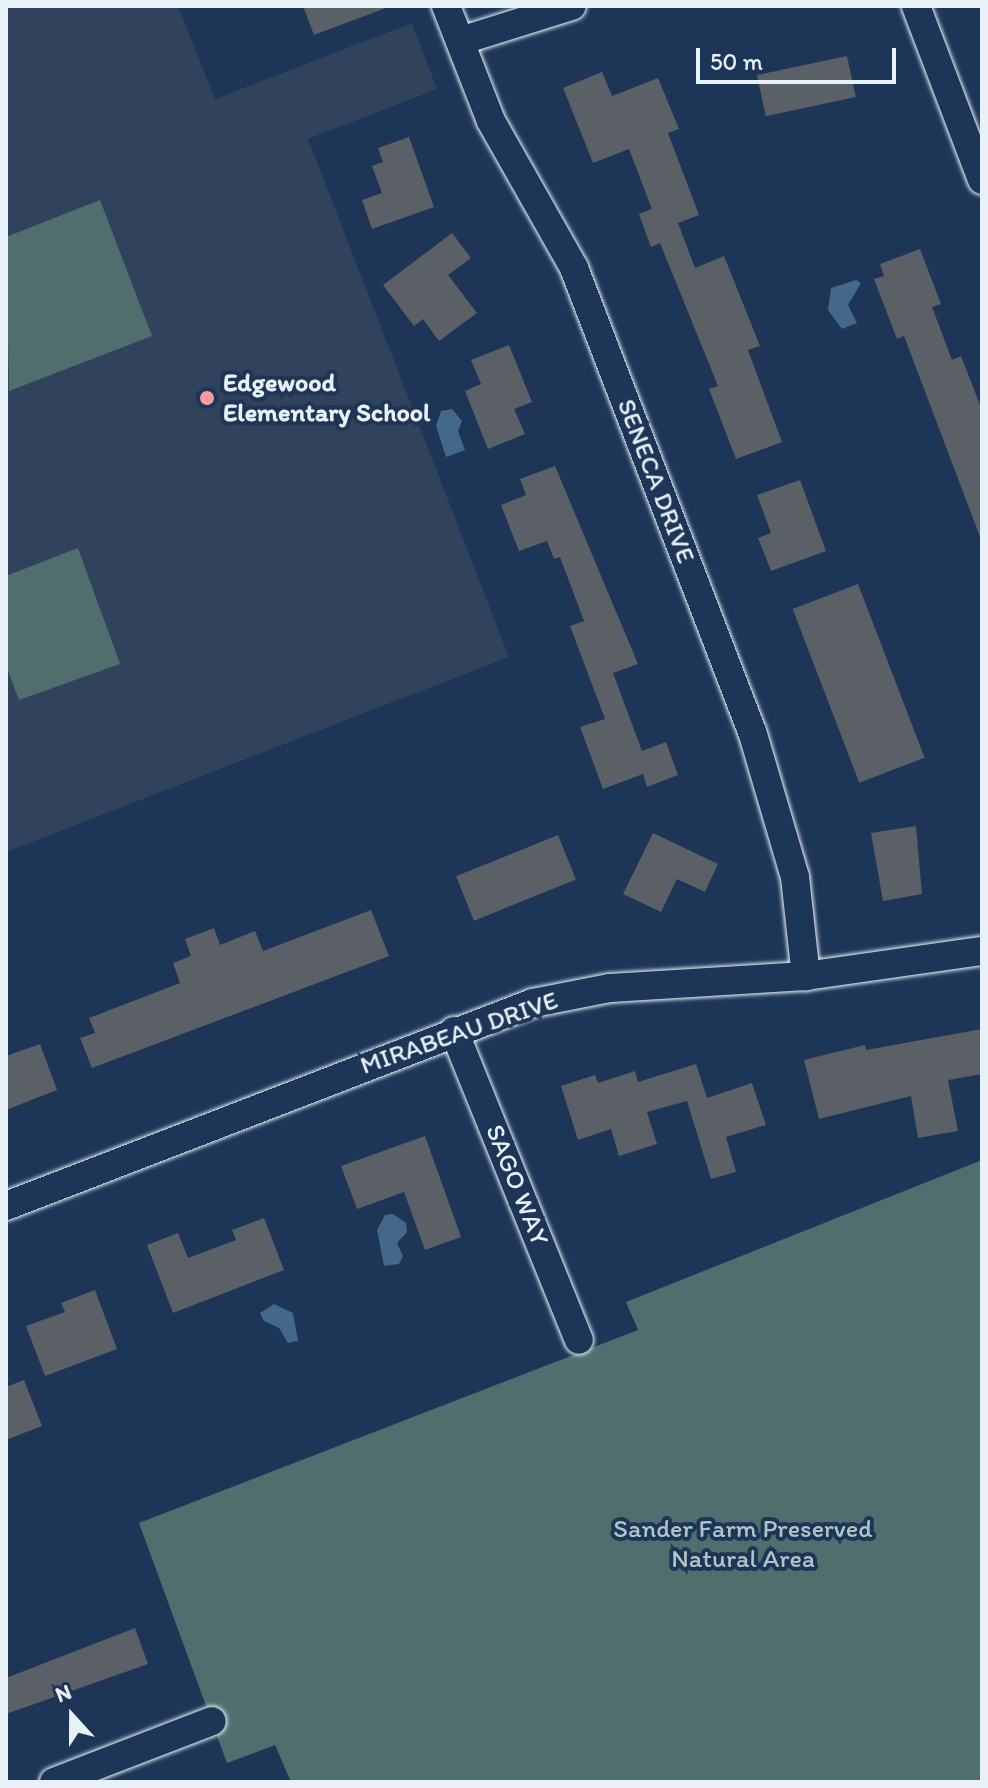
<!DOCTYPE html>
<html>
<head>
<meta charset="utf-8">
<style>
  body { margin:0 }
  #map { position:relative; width:988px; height:1788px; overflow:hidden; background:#1d3557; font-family:Itim,sans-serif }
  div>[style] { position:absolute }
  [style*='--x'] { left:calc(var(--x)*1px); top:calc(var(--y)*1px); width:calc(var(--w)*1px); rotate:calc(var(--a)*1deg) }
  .built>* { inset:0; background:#30425c }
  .green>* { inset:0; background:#4f6e6d }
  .water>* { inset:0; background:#43688a }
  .building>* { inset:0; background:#5b5f66; transform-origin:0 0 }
  .roads { filter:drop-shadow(0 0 2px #e8f1f8) drop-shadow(0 0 2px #e8f1f8) }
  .minor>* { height:28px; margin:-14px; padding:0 14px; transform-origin:14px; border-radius:14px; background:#1d3557 }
  .dots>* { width:22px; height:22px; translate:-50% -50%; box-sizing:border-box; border:4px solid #1d3557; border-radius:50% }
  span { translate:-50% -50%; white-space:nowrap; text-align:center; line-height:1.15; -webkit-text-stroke:8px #1d3557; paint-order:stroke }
  .poi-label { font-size:26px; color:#e8f1f8; font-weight:700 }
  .left { translate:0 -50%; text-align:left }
  .street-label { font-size:26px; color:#e8f1f8 }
  .park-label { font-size:26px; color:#b2c3c7 }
  .frame { position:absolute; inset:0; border:8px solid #e8f1f8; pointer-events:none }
  .north { position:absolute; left:32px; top:1676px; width:80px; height:80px; -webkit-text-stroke:6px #1d3557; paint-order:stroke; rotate:339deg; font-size:22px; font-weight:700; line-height:32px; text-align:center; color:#e8f1f8 }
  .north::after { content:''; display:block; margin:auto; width:28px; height:36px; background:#e8f1f8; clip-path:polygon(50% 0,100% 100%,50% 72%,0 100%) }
  .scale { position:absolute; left:696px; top:48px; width:200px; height:36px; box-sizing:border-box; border:4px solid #e8f1f8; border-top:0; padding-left:10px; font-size:24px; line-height:28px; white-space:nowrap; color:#e8f1f8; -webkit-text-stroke:6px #1d3557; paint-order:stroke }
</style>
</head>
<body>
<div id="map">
  <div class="built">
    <div style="clip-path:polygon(6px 6px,178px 6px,215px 99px,412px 23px,437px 89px,308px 139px,509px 657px,6px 852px)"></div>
  </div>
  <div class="green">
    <div style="clip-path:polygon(100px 200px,152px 336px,9px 391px,6px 237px)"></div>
    <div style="clip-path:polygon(78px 548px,120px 664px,19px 700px,6px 666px,6px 576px)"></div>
    <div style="clip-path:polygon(982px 1160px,982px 1782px,291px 1782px,275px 1745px,227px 1763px,139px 1523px,638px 1330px,626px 1302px)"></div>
  </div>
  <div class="water">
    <div style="clip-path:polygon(856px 280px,861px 283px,848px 305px,857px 323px,842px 329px,828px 310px,831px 288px)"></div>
    <div style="clip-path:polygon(452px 409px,462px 421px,458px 431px,465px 450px,446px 457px,436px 426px,441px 411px)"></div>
    <div style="clip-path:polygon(393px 1214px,406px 1223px,407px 1232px,397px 1243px,403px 1256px,399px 1264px,384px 1266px,377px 1230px,385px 1215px)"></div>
    <div style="clip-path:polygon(274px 1304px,293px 1313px,298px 1341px,288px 1343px,279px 1328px,264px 1321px,260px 1313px)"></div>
  </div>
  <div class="building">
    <div style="clip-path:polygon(303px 6px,386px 6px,386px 8px,314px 35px)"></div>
    <div style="left:847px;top:56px;width:42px;height:92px;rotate:78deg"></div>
    <div style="clip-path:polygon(602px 72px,612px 96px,658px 78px,679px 129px,668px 133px,699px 215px,678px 223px,695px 268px,724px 256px,760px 346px,748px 350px,782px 442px,736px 459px,709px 389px,718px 386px,660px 243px,651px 247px,639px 214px,652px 209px,629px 149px,593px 163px,563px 88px)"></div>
    <div style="clip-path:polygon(409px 137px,434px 207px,372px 229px,362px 200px,382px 193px,372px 166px,383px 162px,378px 148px)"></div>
    <div style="clip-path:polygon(452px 233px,471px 258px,448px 275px,477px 313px,439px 341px,423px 319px,414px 326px,383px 285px)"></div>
    <div style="clip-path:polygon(920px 249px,941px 304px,932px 307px,952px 360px,961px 356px,982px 410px,982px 542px,904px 336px,897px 339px,874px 279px,884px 276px,880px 264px)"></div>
    <div style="clip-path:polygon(509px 345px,532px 402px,514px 409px,525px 434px,488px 449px,465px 391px,481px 384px,471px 360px)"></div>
    <div style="clip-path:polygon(555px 466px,638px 664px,613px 673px,642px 751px,666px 742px,678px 775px,647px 787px,643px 774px,603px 789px,580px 727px,605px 719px,570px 626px,584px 621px,560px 557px,554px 559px,547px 541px,519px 551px,501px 505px,526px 495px,520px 479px)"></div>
    <div style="clip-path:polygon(800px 480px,826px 551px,771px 571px,758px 538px,771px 533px,757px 495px)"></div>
    <div style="left:858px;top:584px;width:186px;height:70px;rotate:69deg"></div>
    <div style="clip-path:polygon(916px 826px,922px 894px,883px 901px,871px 833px)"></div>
    <div style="clip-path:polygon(653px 833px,718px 864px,705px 892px,677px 879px,661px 912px,623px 894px)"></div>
    <div style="left:558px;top:835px;width:48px;height:110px;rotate:68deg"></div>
    <div style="clip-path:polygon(371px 910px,389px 956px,92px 1068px,80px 1038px,95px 1033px,89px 1018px,180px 983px,173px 963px,191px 956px,185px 939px,214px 928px,220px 945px,255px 931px,263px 951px)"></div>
    <div style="clip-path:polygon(982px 1029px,982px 1074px,948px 1080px,958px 1131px,918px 1138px,911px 1096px,819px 1119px,804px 1060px,865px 1045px,866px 1050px)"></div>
    <div style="clip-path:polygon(40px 1044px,57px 1090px,6px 1110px,6px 1056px)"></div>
    <div style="clip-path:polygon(696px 1064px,707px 1098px,752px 1083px,766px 1125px,726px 1137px,736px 1172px,711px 1179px,687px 1101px,647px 1112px,657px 1144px,619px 1156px,611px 1129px,578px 1140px,561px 1086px,595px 1075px,598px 1083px,635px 1071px,638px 1082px)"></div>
    <div style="clip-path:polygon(425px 1136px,461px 1237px,425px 1250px,404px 1192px,357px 1209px,341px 1166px)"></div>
    <div style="clip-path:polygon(264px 1218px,284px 1270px,173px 1313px,147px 1245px,178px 1233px,188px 1258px,236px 1240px,232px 1230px)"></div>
    <div style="clip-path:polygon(95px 1290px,117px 1349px,45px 1376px,26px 1326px,65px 1312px,61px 1303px)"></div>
    <div style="clip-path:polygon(24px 1380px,42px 1426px,6px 1440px,6px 1387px)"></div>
    <div style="clip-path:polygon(135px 1628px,148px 1664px,6px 1714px,6px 1678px)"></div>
  </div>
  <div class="roads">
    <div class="minor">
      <div style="--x:446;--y:6;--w:123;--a:68.6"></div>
      <div style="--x:491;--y:121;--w:169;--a:60.5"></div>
      <div style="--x:574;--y:268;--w:496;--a:69"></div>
      <div style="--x:752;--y:731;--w:152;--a:73.6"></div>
      <div style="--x:795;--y:877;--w:100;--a:83.7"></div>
      <div style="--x:916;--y:6;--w:186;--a:69.2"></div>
      <div style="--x:460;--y:41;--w:117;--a:-17.4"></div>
      <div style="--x:454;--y:1031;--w:333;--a:68"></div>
      <div style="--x:6;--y:1206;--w:565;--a:-21.07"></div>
      <div style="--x:533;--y:1003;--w:78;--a:-11"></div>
      <div style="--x:610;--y:988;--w:196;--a:-3.5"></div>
      <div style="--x:806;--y:976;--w:178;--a:-8.1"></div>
      <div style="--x:54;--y:1782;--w:169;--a:-21.1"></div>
    </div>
  </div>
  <div class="dots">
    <div style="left:207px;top:398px;background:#ff9aa2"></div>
  </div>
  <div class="poi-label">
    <span class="left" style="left:223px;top:398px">Edgewood<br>Elementary School</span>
  </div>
  <div class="street-label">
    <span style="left:656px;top:481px;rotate:69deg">SENECA DRIVE</span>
    <span style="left:459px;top:1033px;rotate:-19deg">MIRABEAU DRIVE</span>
    <span style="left:517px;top:1185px;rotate:68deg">SAGO WAY</span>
  </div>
  <div class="park-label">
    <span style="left:743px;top:1544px">Sander Farm Preserved<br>Natural Area</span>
  </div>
  <div class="frame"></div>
  <div class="north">N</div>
  <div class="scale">50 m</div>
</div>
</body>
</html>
